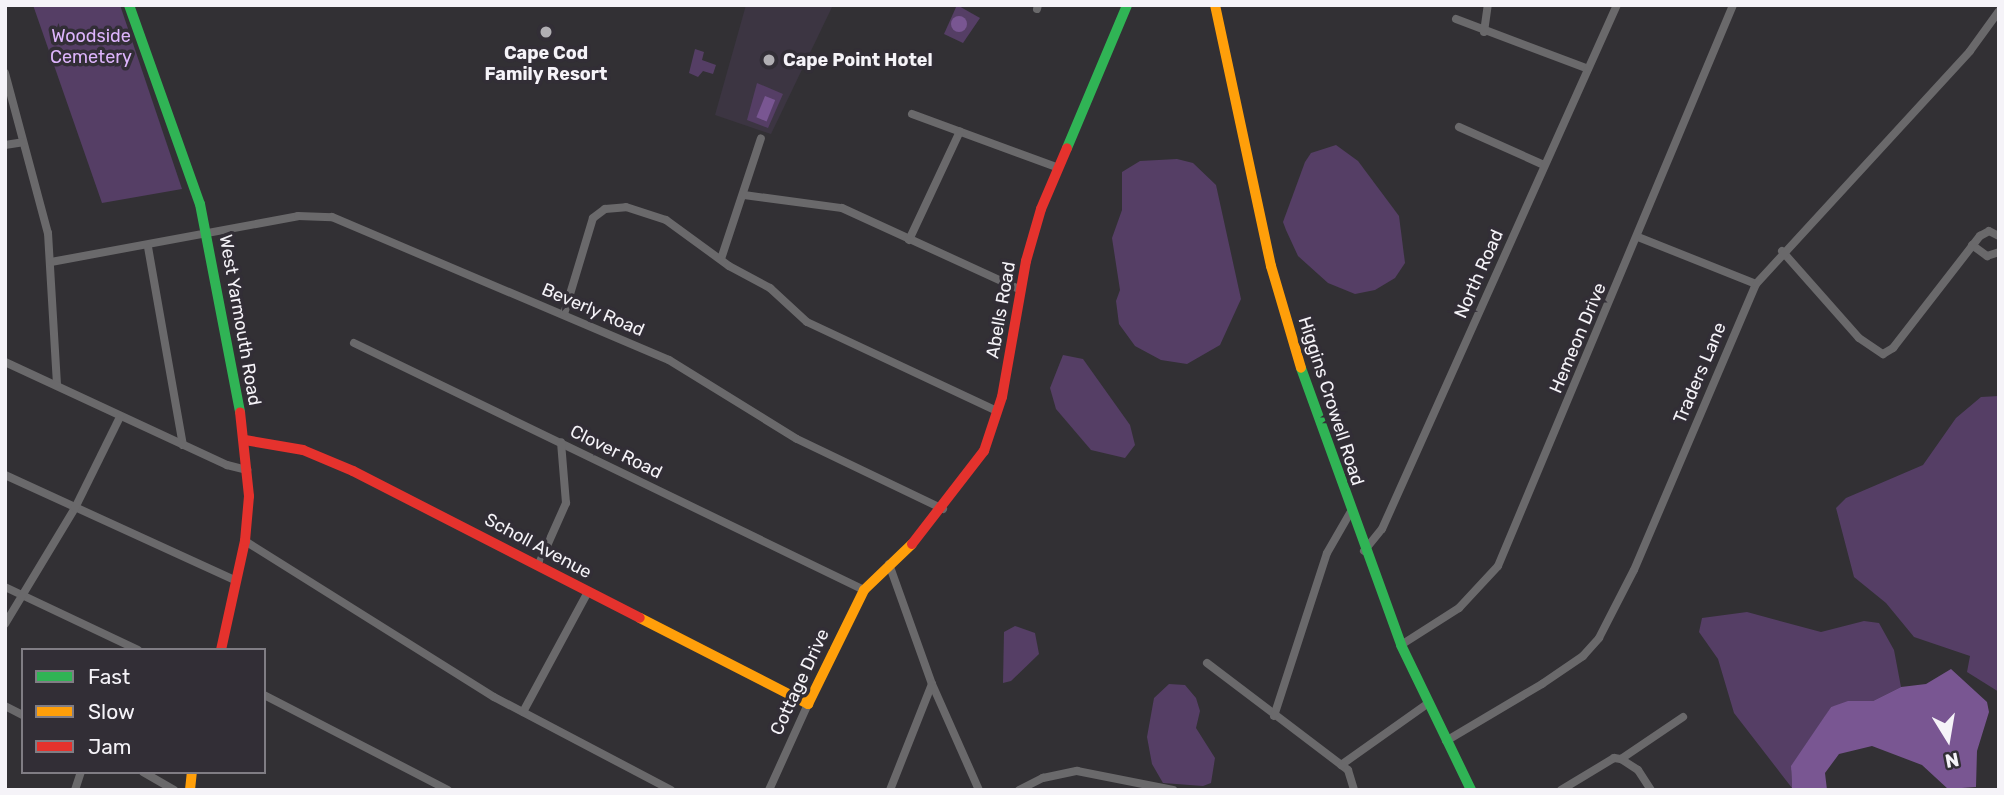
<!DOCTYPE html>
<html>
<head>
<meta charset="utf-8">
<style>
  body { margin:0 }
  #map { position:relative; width:2004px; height:795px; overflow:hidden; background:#323034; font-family:Rubik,sans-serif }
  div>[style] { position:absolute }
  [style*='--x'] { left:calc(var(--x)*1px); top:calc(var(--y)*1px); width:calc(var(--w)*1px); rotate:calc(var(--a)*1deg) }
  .built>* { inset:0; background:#3c3542 }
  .green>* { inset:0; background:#553e65 }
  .water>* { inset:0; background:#795692; transform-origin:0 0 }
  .round { border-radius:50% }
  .street>* { height:8px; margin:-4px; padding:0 4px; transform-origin:4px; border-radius:4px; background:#6a696b }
  .fast>* { height:10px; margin:-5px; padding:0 5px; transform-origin:5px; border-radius:5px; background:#30b455 }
  .slow>* { height:10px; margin:-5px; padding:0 5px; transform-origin:5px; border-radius:5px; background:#ff9f0a }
  .jam>* { height:10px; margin:-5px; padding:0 5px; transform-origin:5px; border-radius:5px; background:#e5322d }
  .dots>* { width:19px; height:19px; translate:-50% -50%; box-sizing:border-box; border:4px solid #322e36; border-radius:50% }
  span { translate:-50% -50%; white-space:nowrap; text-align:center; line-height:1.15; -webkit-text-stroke:7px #322e36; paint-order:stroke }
  .park-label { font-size:18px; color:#ddb4fc }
  .poi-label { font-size:18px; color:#f5f3f8; font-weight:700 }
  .left { translate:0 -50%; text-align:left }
  .street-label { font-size:18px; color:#f5f3f8 }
  .frame { position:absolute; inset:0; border:7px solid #f5f3f8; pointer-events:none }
  .legend { position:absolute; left:21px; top:648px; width:245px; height:126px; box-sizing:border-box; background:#322e36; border:2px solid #807d84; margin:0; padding:9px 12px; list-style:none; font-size:21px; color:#f5f3f8 }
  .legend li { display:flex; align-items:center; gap:14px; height:35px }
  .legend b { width:35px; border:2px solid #807d84 }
  .north { position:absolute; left:1913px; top:704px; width:70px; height:70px; -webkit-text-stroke:5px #322e36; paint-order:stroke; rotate:169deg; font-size:19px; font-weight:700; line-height:28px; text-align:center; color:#f5f3f8 }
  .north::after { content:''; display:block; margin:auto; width:24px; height:32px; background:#f5f3f8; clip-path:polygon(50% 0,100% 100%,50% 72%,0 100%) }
</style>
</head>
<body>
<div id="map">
  <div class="built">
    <div style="clip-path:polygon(746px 5px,833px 5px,771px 134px,715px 115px)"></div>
  </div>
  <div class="green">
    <div style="clip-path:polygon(33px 5px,120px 5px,182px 189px,102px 203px)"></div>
    <div style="clip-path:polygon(957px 5px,980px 18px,963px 43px,944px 34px)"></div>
    <div style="clip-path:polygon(695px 49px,704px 52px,702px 60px,716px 65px,713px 74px,703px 71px,698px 77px,689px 73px)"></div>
    <div style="clip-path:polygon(757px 83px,783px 94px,768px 128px,747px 120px)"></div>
    <div style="clip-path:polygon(1336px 145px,1358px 161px,1399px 216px,1405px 263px,1395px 278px,1375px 290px,1355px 294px,1328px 283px,1298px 256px,1286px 230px,1283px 222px,1305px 162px,1311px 153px)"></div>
    <div style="clip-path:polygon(1177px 159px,1193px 163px,1216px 185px,1241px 299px,1220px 345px,1187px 364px,1161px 360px,1135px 346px,1119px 324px,1116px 301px,1120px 290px,1112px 238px,1122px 210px,1122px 172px,1140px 161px)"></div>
    <div style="clip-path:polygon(1063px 355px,1083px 359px,1130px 425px,1135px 445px,1125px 458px,1091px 450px,1056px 409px,1050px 388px)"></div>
    <div style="clip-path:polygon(1999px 396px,1999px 692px,1967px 672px,1970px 656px,1914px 637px,1886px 603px,1854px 577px,1836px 508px,1846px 498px,1923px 465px,1956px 418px,1981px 397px)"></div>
    <div style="clip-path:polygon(1747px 612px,1821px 632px,1864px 621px,1879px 623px,1894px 650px,1901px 687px,1873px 701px,1831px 707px,1791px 771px,1792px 788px,1734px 713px,1718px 659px,1699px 632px,1702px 618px)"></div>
    <div style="clip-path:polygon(1015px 626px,1035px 633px,1039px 654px,1011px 681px,1003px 683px,1004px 632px)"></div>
    <div style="clip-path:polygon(1169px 684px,1185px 685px,1196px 698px,1200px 711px,1196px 728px,1215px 758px,1211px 783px,1203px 786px,1163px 783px,1152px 764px,1147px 737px,1154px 698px)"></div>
  </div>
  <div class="water">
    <div class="round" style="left:951px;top:16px;width:16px;height:16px"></div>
    <div style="left:765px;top:96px;width:11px;height:23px;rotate:22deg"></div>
    <div style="clip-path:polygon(1951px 669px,1987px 702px,1989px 712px,1977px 751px,1976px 787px,1948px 789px,1922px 765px,1872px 746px,1839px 754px,1825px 773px,1827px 790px,1792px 788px,1791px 766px,1831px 707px,1848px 701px,1873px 701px,1901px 687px,1926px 684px)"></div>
  </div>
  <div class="street">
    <div style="--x:1037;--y:9;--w:4;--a:-76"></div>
    <div style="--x:1456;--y:19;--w:141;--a:20.7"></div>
    <div style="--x:1484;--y:32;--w:27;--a:-82"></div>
    <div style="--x:5;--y:73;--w:166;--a:75"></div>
    <div style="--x:48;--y:233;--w:152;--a:86.6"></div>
    <div style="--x:912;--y:114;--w:153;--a:20.2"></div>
    <div style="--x:1459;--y:127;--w:93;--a:24.1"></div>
    <div style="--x:5;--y:145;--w:18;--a:-9"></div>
    <div style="--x:744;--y:195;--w:99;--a:7.6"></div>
    <div style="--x:842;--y:208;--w:197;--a:24.6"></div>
    <div style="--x:1638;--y:237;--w:127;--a:21.7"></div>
    <div style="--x:909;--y:240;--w:120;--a:-64.9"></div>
    <div style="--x:1972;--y:245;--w:19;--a:36"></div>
    <div style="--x:1987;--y:256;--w:13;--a:-18"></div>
    <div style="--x:148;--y:247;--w:201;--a:80"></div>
    <div style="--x:1782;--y:251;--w:116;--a:48.5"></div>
    <div style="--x:1859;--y:338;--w:29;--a:34"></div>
    <div style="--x:1883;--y:354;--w:12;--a:-31"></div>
    <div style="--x:1893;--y:348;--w:142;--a:-52.2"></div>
    <div style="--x:1980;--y:236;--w:10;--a:-29"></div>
    <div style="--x:1989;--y:231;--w:11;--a:27"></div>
    <div style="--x:721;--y:259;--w:127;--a:-71.7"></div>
    <div style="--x:51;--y:262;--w:251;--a:-10.5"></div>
    <div style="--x:298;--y:216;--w:34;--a:2"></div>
    <div style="--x:332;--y:217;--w:366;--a:23"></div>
    <div style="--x:669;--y:360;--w:150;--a:31.7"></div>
    <div style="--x:797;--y:439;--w:162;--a:25.6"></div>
    <div style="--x:564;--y:314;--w:100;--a:-73.2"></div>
    <div style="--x:593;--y:218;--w:15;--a:-37"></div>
    <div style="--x:605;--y:209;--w:21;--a:-5"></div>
    <div style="--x:626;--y:207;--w:42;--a:18"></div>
    <div style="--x:666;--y:220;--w:78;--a:36.1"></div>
    <div style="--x:729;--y:266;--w:47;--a:28.2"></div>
    <div style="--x:770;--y:288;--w:50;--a:42.6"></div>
    <div style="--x:807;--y:322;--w:210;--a:25.1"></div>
    <div style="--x:354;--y:343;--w:567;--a:25.84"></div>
    <div style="--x:5;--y:362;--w:245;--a:24.9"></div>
    <div style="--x:227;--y:465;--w:21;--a:14"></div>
    <div style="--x:5;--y:475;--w:254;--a:24.6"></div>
    <div style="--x:245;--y:541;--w:294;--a:32.1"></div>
    <div style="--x:494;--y:697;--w:200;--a:27.7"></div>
    <div style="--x:1364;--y:551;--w:28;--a:-51"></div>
    <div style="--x:1382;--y:529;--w:574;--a:-65.85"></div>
    <div style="--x:889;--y:564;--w:127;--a:70.3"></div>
    <div style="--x:932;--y:684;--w:116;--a:66.1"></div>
    <div style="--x:538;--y:566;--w:69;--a:-66"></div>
    <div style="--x:566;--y:503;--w:61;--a:-94.7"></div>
    <div style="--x:5;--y:587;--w:147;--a:25.3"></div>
    <div style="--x:5;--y:624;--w:135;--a:-58.9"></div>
    <div style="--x:75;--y:508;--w:102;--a:-63.7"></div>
    <div style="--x:1401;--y:645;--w:69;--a:-32.5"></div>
    <div style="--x:1459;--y:608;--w:57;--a:-47.1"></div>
    <div style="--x:1498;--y:566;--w:608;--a:-67.27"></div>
    <div style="--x:1207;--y:663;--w:177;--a:37.2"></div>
    <div style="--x:1348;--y:770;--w:21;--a:73"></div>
    <div style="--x:264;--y:695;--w:207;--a:27.3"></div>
    <div style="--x:5;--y:706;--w:20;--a:27"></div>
    <div style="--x:523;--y:712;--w:136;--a:-61.6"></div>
    <div style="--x:1274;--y:716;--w:171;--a:-72"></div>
    <div style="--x:1327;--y:553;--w:46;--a:-60.1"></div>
    <div style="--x:1446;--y:741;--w:112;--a:-30.7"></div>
    <div style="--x:1542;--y:684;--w:50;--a:-34.3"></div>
    <div style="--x:1583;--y:656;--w:24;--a:-48"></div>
    <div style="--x:1599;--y:638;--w:76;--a:-62.8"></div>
    <div style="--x:1634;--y:570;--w:311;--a:-66.9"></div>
    <div style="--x:1756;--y:284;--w:316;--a:-47.4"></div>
    <div style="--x:1970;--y:51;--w:49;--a:-54.1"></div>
    <div style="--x:1621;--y:759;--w:20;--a:33"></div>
    <div style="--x:1638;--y:770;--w:24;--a:57"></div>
    <div style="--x:1341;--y:765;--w:105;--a:-35.3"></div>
    <div style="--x:143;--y:772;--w:36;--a:30"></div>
    <div style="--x:75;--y:790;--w:19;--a:-72"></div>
    <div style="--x:769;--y:790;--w:94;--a:-65.6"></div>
    <div style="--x:890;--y:790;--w:114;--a:-68.4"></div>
    <div style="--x:1019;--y:790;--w:27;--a:-27"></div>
    <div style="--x:1043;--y:778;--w:35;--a:-12"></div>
    <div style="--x:1077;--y:771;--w:98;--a:11.2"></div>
    <div style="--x:1561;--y:790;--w:62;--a:-31.1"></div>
    <div style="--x:1614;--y:758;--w:7;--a:8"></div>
    <div style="--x:1621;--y:759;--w:75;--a:-34.1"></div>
  </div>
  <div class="fast">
    <div style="--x:129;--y:5;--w:211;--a:70.4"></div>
    <div style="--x:200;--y:204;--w:212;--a:79.1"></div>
    <div style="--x:1067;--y:148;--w:155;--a:-67.2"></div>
    <div style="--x:1301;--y:368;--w:294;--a:70.1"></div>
    <div style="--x:1401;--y:645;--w:161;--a:64.2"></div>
  </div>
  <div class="slow">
    <div style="--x:1215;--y:5;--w:267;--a:77.9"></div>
    <div style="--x:1271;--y:266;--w:106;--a:73.6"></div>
    <div style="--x:640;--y:618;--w:189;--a:27.1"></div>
    <div style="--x:808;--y:704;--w:127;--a:-63.8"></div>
    <div style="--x:864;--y:590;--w:66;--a:-43.8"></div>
    <div style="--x:190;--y:790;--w:18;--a:-84"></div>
  </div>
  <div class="jam">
    <div style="--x:245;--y:440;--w:59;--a:9.8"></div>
    <div style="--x:303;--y:450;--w:54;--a:22.8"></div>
    <div style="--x:353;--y:471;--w:322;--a:27.1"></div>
    <div style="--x:912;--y:544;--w:118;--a:-52.3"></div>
    <div style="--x:984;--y:451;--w:57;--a:-71.6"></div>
    <div style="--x:1002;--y:397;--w:138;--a:-80"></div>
    <div style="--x:1026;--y:261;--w:54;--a:-73.9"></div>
    <div style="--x:1041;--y:209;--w:66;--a:-66.9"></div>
    <div style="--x:221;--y:650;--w:112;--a:-77.6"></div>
    <div style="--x:245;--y:541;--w:45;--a:-84.9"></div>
    <div style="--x:249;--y:496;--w:84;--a:-96.1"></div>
  </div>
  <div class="dots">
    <div style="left:546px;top:32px;background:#b1afb3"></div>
    <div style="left:769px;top:60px;background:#b1afb3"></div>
  </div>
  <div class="park-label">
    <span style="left:91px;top:47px">Woodside<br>Cemetery</span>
  </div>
  <div class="poi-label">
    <span style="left:546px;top:64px">Cape Cod<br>Family Resort</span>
    <span class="left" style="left:783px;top:60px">Cape Point Hotel</span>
  </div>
  <div class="street-label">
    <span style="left:1479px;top:274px;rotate:-66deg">North Road</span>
    <span style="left:593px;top:310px;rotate:23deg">Beverly Road</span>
    <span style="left:1001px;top:310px;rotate:-80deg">Abells Road</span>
    <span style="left:240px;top:320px;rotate:80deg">West Yarmouth Road</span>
    <span style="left:1578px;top:338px;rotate:-67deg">Hemeon Drive</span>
    <span style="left:1700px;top:373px;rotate:-67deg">Traders Lane</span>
    <span style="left:1331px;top:401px;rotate:72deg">Higgins Crowell Road</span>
    <span style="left:616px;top:452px;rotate:26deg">Clover Road</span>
    <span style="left:538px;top:546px;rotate:28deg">Scholl Avenue</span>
    <span style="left:800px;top:682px;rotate:-65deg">Cottage Drive</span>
  </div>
  <div class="frame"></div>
  <ul class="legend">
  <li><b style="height:9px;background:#30b455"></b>Fast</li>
  <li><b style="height:9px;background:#ff9f0a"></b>Slow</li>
  <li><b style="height:9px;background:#e5322d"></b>Jam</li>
  </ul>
  <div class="north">N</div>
</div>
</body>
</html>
